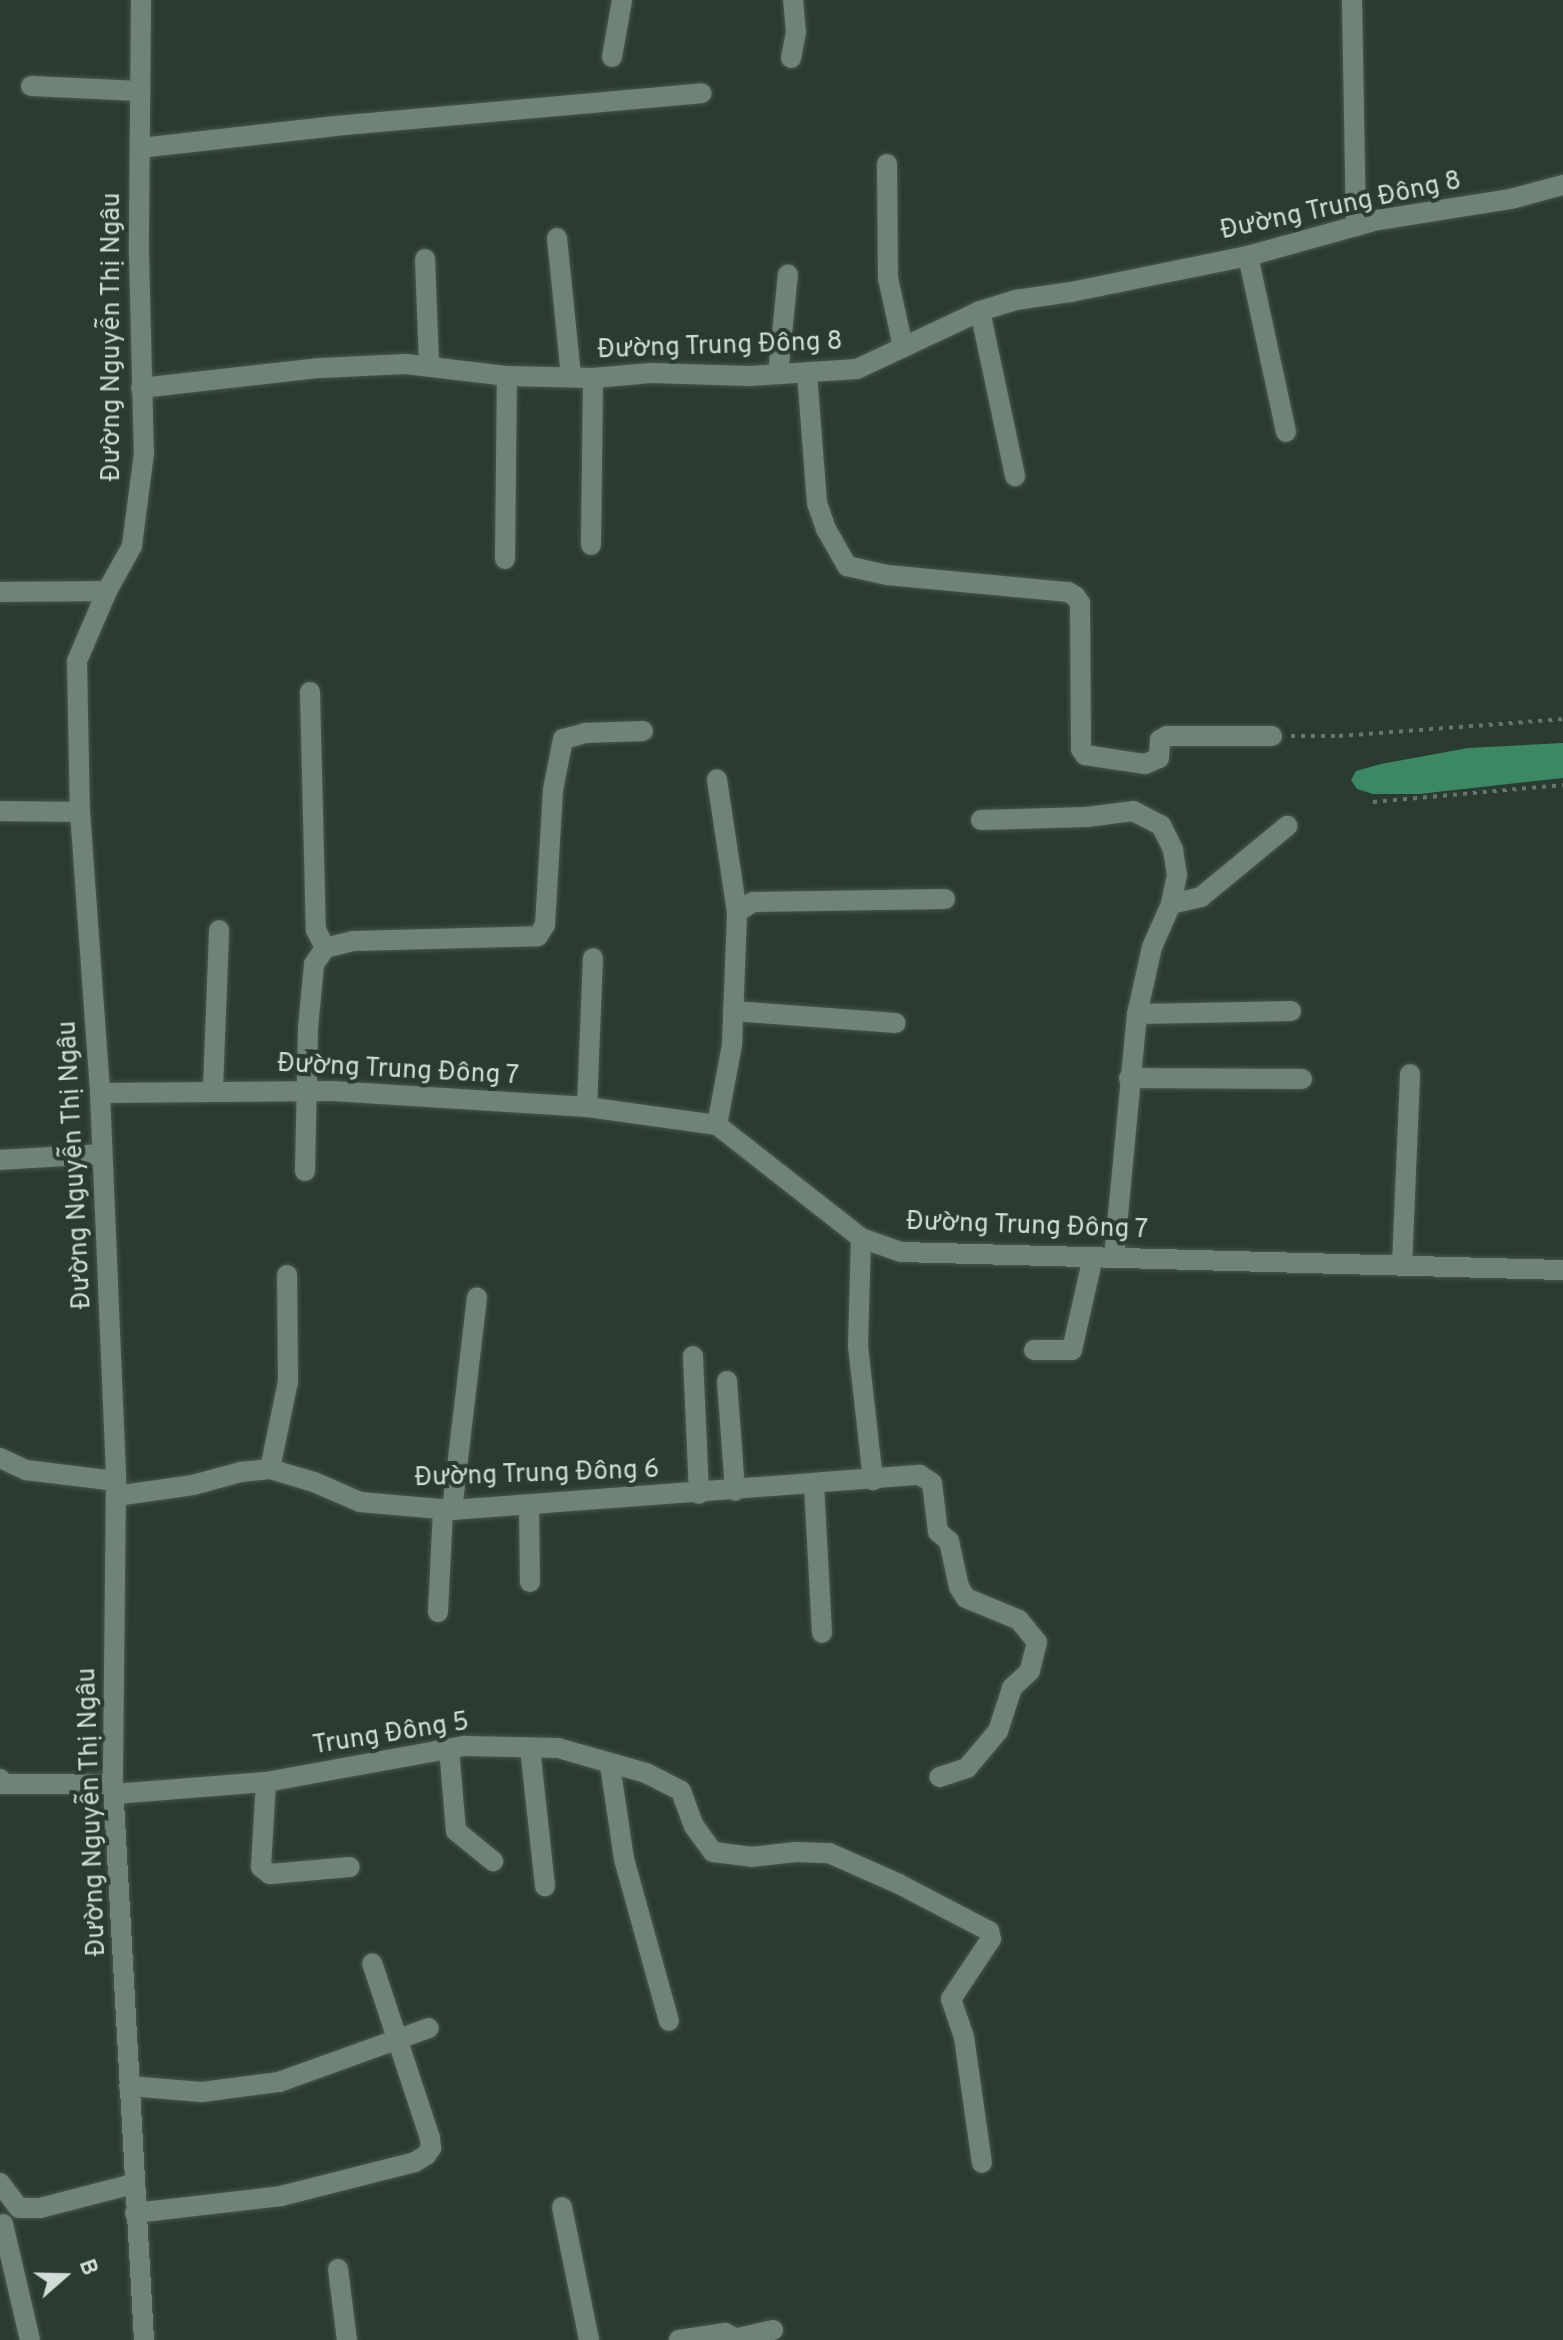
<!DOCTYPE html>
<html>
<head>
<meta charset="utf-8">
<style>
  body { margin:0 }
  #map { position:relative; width:1563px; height:2340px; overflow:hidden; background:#2a3b32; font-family:Overpass,sans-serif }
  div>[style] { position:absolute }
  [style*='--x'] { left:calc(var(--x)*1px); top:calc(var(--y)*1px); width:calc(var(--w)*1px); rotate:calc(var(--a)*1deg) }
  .water>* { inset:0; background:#3c8864 }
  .path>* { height:4px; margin-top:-2px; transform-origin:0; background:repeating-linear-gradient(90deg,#67756d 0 4px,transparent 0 10px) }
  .roads { filter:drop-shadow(0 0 2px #48564f) drop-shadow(0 0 2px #48564f) }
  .minor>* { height:20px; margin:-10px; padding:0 10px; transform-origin:10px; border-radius:10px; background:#708378 }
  span { translate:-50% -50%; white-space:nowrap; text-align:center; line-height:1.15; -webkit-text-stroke:8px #2a3b32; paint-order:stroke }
  .street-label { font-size:26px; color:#d2dcd6 }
  .north { position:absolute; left:24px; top:2236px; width:80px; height:80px; -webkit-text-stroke:6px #2a3b32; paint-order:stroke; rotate:70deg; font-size:22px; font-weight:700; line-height:32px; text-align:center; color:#d2dcd6 }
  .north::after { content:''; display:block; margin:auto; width:28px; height:36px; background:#d2dcd6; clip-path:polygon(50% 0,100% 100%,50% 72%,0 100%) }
</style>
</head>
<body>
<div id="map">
  <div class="water">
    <div style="clip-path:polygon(1563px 743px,1563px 778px,1419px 794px,1373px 794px,1357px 789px,1351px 780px,1356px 771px,1381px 764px,1468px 748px)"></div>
  </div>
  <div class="path">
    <div style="--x:1291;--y:736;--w:48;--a:0"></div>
    <div style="--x:1339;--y:736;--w:225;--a:-4.3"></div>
    <div style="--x:1373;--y:802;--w:191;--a:-5.1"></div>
  </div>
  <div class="roads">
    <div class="minor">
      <div style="--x:141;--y:0;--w:254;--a:90.5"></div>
      <div style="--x:139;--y:254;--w:199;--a:88.6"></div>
      <div style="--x:144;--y:453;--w:94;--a:97.4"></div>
      <div style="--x:132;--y:546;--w:51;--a:119.1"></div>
      <div style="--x:107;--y:591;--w:76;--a:113.2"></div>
      <div style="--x:77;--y:661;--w:151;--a:88.9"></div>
      <div style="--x:80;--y:812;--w:282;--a:85.9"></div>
      <div style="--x:100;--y:1093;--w:388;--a:87.6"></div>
      <div style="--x:116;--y:1481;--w:303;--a:90.6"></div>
      <div style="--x:113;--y:1784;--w:557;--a:86.81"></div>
      <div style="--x:1352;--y:0;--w:226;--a:89"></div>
      <div style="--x:612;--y:57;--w:58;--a:-80"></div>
      <div style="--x:791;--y:58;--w:25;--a:-79"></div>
      <div style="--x:796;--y:33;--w:33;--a:-95"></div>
      <div style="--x:31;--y:86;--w:109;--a:2.6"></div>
      <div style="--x:140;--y:148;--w:196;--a:-6.4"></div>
      <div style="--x:335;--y:126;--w:368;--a:-5.1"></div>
      <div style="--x:887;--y:164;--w:114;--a:89.5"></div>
      <div style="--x:888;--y:278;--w:71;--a:77.7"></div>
      <div style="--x:557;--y:238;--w:138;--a:84.2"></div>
      <div style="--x:1248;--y:256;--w:180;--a:77.8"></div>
      <div style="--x:425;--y:259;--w:106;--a:87.8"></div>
      <div style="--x:980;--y:311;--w:169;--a:78"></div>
      <div style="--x:807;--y:373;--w:130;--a:85.6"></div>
      <div style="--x:817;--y:503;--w:28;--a:71"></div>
      <div style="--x:826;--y:529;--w:43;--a:60.4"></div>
      <div style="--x:847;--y:566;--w:41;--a:12.7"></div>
      <div style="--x:887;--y:575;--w:182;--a:5.4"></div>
      <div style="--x:1068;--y:592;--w:8;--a:30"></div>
      <div style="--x:1075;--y:596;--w:9;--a:54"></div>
      <div style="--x:1080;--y:603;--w:146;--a:89.6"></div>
      <div style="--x:1081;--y:749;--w:7;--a:56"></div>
      <div style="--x:1085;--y:755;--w:61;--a:8.5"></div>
      <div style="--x:1145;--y:764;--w:15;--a:-23"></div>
      <div style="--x:1159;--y:758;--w:18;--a:-87"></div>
      <div style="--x:1160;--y:740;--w:8;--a:-30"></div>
      <div style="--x:1167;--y:736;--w:105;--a:0"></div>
      <div style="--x:778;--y:374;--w:100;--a:-84.3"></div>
      <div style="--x:141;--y:388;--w:180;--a:-6.4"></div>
      <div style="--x:320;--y:368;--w:86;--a:-2.7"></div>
      <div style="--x:406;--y:364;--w:102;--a:6.8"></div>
      <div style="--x:507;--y:376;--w:86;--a:1.3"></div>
      <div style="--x:593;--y:378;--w:58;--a:-4.9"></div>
      <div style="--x:651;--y:373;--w:99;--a:1.7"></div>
      <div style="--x:750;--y:376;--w:107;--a:-3.7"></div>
      <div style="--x:857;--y:369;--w:136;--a:-25.2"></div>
      <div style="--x:980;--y:311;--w:38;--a:-17"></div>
      <div style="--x:1016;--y:300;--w:56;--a:-8.3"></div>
      <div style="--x:1071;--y:292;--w:181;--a:-11.5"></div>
      <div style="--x:1248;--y:256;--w:135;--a:-15.5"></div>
      <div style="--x:1378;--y:220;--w:135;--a:-9"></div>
      <div style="--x:1511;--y:199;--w:54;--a:-15.1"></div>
      <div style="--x:591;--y:545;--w:167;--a:-89.3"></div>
      <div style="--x:505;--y:559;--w:183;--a:-89.4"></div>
      <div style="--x:0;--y:592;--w:107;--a:-0.5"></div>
      <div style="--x:310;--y:692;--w:238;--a:88.6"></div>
      <div style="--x:316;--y:930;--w:20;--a:63"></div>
      <div style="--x:0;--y:811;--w:80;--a:0.7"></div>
      <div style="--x:981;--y:820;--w:106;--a:-1.6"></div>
      <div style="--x:1087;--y:817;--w:46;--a:-7.4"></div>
      <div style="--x:1133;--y:811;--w:31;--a:27"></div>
      <div style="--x:1161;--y:825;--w:28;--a:64"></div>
      <div style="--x:1173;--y:850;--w:25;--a:81"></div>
      <div style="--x:1177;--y:875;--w:30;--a:102"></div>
      <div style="--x:1171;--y:904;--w:47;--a:113.8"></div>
      <div style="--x:1152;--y:947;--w:69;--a:102.6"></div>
      <div style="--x:1137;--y:1014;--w:243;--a:95.4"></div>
      <div style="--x:1171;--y:904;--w:31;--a:-13"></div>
      <div style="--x:1201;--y:897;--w:112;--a:-39.5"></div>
      <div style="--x:737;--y:912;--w:19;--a:-32"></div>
      <div style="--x:753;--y:902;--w:192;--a:-0.9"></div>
      <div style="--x:733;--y:1011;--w:163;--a:4.2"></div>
      <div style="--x:1137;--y:1014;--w:154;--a:-1.1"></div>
      <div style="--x:1129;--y:1078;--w:173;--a:0.3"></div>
      <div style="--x:213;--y:1089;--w:159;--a:-87.8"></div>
      <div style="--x:100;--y:1093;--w:232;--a:-0.5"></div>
      <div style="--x:332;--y:1091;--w:256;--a:3.6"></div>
      <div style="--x:587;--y:1107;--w:131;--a:7.9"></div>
      <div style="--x:717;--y:1125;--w:183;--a:38.1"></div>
      <div style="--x:861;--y:1238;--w:42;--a:19.3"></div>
      <div style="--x:901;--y:1252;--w:662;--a:1.56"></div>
      <div style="--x:587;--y:1107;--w:149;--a:-87.7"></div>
      <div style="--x:717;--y:1125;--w:81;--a:-79.4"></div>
      <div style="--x:732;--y:1045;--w:133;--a:-87.8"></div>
      <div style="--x:737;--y:912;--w:134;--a:-98.6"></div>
      <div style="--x:0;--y:1160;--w:102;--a:-3.4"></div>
      <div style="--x:305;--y:1171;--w:143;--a:-88.8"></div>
      <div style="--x:308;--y:1028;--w:64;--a:-84.6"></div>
      <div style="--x:314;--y:964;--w:19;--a:-55"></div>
      <div style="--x:325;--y:948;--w:29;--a:-14"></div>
      <div style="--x:353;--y:941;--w:185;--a:-1.5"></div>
      <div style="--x:538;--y:936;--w:13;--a:-58"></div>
      <div style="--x:545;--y:925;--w:135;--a:-86.6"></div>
      <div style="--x:553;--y:790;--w:52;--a:-78.9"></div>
      <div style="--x:563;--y:739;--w:24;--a:-15"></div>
      <div style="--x:586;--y:733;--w:57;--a:-2"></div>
      <div style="--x:861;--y:1238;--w:108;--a:91.6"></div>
      <div style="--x:858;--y:1346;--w:135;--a:83.6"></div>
      <div style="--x:1402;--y:1266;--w:192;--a:-87.6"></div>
      <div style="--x:1034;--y:1350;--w:38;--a:0"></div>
      <div style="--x:1072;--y:1350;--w:95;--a:-77.3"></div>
      <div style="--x:693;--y:1356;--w:138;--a:87.5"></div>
      <div style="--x:727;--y:1381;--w:110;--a:85.8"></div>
      <div style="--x:0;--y:1458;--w:29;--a:25"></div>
      <div style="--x:26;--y:1470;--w:91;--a:7"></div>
      <div style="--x:270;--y:1469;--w:90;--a:-78.4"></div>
      <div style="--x:288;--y:1381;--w:106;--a:-90.5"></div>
      <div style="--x:814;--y:1485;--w:148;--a:86.9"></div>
      <div style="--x:116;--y:1496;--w:78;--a:-8.1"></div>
      <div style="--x:193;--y:1485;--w:50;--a:-15.2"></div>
      <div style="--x:241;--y:1472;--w:29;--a:-6"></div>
      <div style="--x:270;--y:1469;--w:46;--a:16.5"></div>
      <div style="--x:314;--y:1482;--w:50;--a:23.5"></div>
      <div style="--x:360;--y:1502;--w:92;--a:5"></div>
      <div style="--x:452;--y:1510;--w:469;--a:-4.3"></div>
      <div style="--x:920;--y:1475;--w:14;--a:34"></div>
      <div style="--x:932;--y:1483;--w:49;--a:83"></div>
      <div style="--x:938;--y:1532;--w:14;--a:39"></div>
      <div style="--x:949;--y:1541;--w:47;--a:77.7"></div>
      <div style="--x:959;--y:1587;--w:13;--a:58"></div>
      <div style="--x:966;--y:1598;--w:57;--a:22.5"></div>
      <div style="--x:1019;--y:1620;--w:28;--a:51"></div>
      <div style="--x:1037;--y:1642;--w:30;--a:104"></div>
      <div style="--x:1030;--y:1671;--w:25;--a:137"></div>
      <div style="--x:1012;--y:1688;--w:45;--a:108"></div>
      <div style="--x:998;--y:1731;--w:48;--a:130"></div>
      <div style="--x:967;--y:1768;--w:29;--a:162"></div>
      <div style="--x:529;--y:1505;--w:77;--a:89.3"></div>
      <div style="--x:452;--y:1510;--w:214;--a:-83.3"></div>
      <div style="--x:438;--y:1612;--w:103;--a:-87.2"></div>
      <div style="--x:530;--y:1748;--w:139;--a:83.8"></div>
      <div style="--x:449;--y:1749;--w:82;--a:85.1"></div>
      <div style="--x:456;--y:1831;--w:48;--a:39"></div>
      <div style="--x:610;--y:1765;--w:95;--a:81.5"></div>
      <div style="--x:624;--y:1859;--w:168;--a:74.5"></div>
      <div style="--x:0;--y:1779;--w:5;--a:68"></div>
      <div style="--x:2;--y:1784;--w:111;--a:0"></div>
      <div style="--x:266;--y:1782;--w:85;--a:93.4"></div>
      <div style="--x:261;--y:1867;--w:11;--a:38"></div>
      <div style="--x:270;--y:1874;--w:80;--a:-5"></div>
      <div style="--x:114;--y:1794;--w:152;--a:-4.5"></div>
      <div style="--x:266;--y:1782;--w:202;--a:-10.3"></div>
      <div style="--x:465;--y:1746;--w:93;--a:1.2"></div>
      <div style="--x:558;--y:1748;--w:91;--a:15.9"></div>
      <div style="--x:646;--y:1773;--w:39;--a:27"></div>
      <div style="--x:681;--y:1791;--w:37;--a:70"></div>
      <div style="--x:694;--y:1826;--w:32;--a:54"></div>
      <div style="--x:713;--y:1852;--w:38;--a:7"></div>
      <div style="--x:751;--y:1857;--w:45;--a:-6.3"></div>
      <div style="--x:796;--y:1852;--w:33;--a:2"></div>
      <div style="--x:829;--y:1853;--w:77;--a:23.9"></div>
      <div style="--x:899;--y:1884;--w:102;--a:27.6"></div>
      <div style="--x:989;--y:1931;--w:8;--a:76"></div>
      <div style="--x:991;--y:1939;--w:72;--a:123.7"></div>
      <div style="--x:951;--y:1999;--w:40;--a:71.1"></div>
      <div style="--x:964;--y:2037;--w:127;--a:81.9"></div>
      <div style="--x:129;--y:2086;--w:73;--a:4.7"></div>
      <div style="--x:202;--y:2092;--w:78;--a:-7.4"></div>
      <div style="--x:279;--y:2082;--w:159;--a:-19.8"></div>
      <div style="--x:0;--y:2183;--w:31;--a:53"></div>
      <div style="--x:19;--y:2208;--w:21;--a:0"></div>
      <div style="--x:40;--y:2208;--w:96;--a:-14.5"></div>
      <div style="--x:562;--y:2207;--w:136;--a:78.5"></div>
      <div style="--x:135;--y:2213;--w:147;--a:-6.6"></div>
      <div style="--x:281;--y:2196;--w:138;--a:-14.2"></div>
      <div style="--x:415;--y:2162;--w:13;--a:-32"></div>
      <div style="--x:426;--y:2155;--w:9;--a:-54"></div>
      <div style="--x:431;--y:2148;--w:10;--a:-96"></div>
      <div style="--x:430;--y:2138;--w:184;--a:-108.3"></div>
      <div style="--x:3;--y:2224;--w:119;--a:76.9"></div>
      <div style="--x:338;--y:2269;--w:72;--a:82.8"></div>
      <div style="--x:738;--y:2338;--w:36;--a:-13"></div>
      <div style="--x:679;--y:2340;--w:47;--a:-8.7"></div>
      <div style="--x:725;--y:2333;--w:15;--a:28"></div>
    </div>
  </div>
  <div class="street-label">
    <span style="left:1341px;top:207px;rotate:-12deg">Đường Trung Đông 8</span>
    <span style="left:113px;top:337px;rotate:-90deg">Đường Nguyễn Thị Ngâu</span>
    <span style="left:720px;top:347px;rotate:-2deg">Đường Trung Đông 8</span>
    <span style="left:398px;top:1071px;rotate:3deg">Đường Trung Đông 7</span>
    <span style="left:76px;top:1165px;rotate:-93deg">Đường Nguyễn Thị Ngâu</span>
    <span style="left:1027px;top:1227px;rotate:2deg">Đường Trung Đông 7</span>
    <span style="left:537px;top:1475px;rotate:-2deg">Đường Trung Đông 6</span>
    <span style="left:391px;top:1735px;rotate:-9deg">Trung Đông 5</span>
    <span style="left:93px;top:1812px;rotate:-92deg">Đường Nguyễn Thị Ngâu</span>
  </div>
  <div class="north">B</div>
</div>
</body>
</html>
